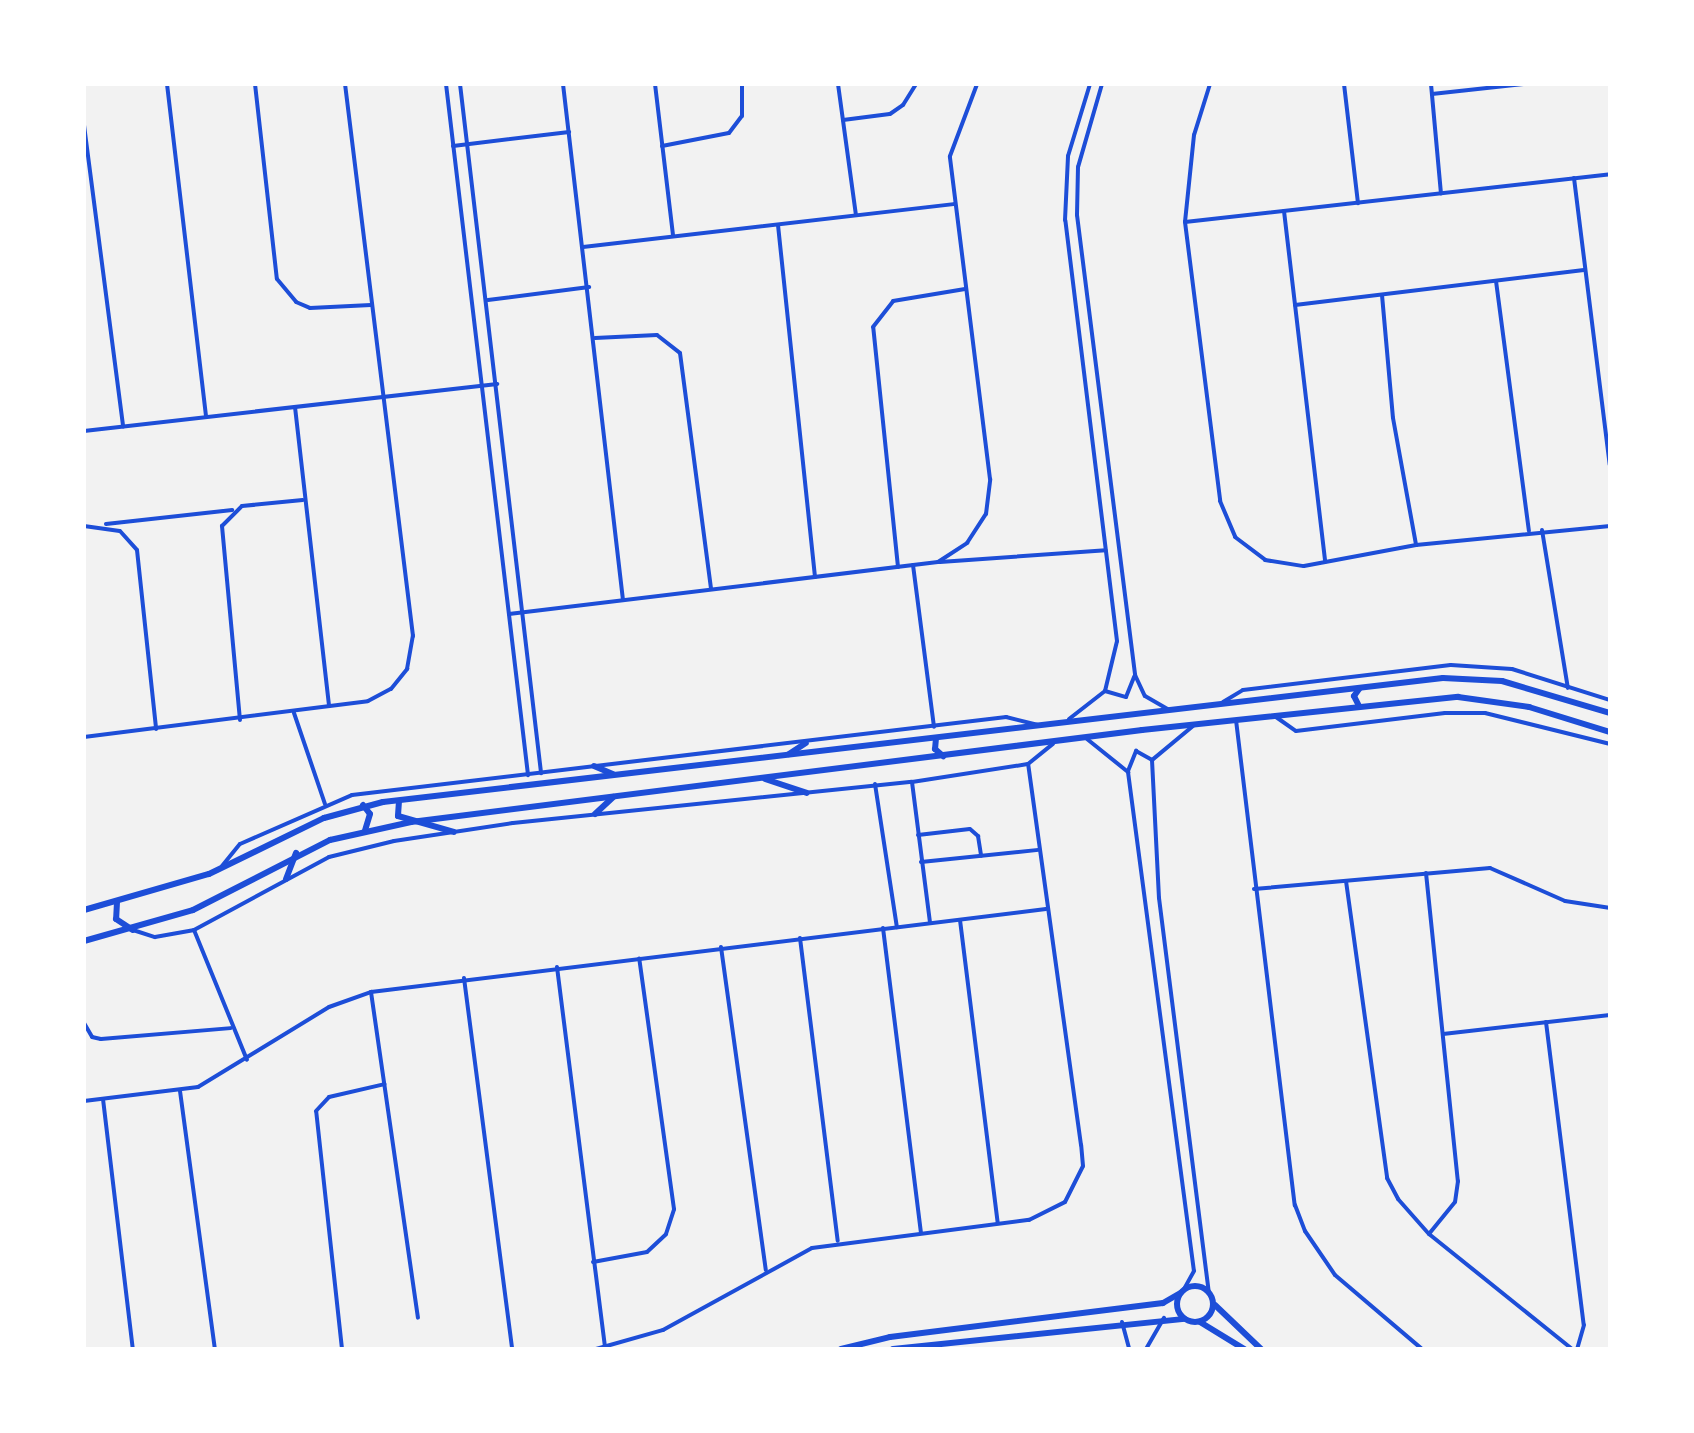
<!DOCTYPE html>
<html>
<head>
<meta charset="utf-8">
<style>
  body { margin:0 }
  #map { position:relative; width:1694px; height:1433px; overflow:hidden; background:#f2f2f2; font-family:"PT Sans Narrow",sans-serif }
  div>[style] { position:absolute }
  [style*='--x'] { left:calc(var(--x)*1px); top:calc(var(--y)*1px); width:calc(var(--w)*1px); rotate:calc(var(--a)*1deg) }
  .minor>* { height:4px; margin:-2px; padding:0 2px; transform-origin:2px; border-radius:2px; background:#1d4ed8 }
  .tertiary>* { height:6px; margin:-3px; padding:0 3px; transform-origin:3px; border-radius:3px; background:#1d4ed8 }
  .tertiary>.ring { margin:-3px; padding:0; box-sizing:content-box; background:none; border:6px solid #1d4ed8; border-radius:50% }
  span { translate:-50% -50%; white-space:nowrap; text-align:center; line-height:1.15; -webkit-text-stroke:8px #fff; paint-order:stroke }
  .frame { position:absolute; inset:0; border:86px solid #fff; pointer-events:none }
</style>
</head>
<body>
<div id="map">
  <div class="minor">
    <div style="--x:167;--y:84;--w:335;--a:83.3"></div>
    <div style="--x:255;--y:84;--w:196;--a:83.6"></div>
    <div style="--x:277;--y:279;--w:30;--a:50"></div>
    <div style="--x:296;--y:302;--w:15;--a:23"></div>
    <div style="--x:310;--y:308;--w:61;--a:-2.8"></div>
    <div style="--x:446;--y:84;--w:696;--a:83.23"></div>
    <div style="--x:460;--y:84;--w:694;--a:83.29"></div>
    <div style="--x:563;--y:84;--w:519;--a:83.37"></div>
    <div style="--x:655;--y:84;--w:153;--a:83.2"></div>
    <div style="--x:838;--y:84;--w:132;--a:82.2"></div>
    <div style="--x:1102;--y:84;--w:86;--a:106.1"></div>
    <div style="--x:1078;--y:167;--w:48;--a:91.2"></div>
    <div style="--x:1077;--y:215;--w:464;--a:82.8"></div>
    <div style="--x:1135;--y:675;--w:23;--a:65"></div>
    <div style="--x:1145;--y:696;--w:28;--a:30"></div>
    <div style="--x:1210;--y:84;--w:53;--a:107.4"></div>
    <div style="--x:1194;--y:135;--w:87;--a:95.9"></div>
    <div style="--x:1185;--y:222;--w:281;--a:82.8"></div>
    <div style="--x:1220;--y:501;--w:39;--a:67"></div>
    <div style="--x:1235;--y:537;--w:38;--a:37"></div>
    <div style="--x:1265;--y:560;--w:39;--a:9"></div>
    <div style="--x:1304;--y:566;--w:114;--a:-10.6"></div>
    <div style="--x:1416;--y:545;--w:195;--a:-5.6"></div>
    <div style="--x:1344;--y:84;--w:120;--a:83.3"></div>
    <div style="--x:1431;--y:84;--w:110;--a:84.8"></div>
    <div style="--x:1432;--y:94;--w:92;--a:-6.3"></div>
    <div style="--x:843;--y:120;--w:47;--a:-7.3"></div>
    <div style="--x:890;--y:114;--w:16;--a:-35"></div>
    <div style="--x:903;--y:105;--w:25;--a:-58"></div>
    <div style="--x:84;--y:125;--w:304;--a:82.6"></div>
    <div style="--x:453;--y:146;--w:117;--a:-6.9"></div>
    <div style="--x:662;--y:146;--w:68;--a:-11"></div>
    <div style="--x:729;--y:133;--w:21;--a:-53"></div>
    <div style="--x:742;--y:116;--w:32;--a:-90"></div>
    <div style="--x:1574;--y:178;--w:289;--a:82.9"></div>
    <div style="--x:1284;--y:211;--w:353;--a:83.3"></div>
    <div style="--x:1185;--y:222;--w:428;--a:-6.4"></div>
    <div style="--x:778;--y:225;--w:354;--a:84"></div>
    <div style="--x:583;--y:247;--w:373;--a:-6.6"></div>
    <div style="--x:1496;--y:281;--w:252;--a:82.5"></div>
    <div style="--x:1382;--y:295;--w:123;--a:84.9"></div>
    <div style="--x:1393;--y:418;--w:129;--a:79.7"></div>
    <div style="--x:488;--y:300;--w:102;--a:-7.3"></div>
    <div style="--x:1295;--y:305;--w:291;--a:-6.9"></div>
    <div style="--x:595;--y:338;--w:62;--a:-2.8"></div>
    <div style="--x:657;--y:335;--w:29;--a:38"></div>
    <div style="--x:680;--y:353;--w:238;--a:82.5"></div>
    <div style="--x:295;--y:407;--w:301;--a:83.5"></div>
    <div style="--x:84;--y:431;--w:416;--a:-6.5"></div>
    <div style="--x:106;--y:524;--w:127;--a:-6.3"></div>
    <div style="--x:84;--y:526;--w:36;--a:8"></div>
    <div style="--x:120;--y:531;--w:25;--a:48"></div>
    <div style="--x:137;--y:550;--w:180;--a:83.9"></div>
    <div style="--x:1542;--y:530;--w:160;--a:80.7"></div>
    <div style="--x:940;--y:562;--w:166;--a:-4.1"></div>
    <div style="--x:913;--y:565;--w:163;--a:82.6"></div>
    <div style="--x:898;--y:567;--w:241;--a:-95.9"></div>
    <div style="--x:873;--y:327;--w:33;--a:-52"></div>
    <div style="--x:893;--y:301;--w:73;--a:-9.5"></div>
    <div style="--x:509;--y:614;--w:432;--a:-6.9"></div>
    <div style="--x:938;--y:562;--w:35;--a:-33"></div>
    <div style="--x:967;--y:543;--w:35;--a:-57"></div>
    <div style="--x:986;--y:514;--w:35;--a:-83"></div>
    <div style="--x:990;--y:479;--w:325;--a:-97.1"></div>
    <div style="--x:950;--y:156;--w:77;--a:-69.4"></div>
    <div style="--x:1105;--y:691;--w:22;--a:16"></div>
    <div style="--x:1126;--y:697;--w:22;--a:-68"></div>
    <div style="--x:1223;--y:702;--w:23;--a:-31"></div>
    <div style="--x:1243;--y:690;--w:209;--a:-6.9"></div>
    <div style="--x:1451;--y:665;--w:61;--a:3.8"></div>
    <div style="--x:1512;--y:669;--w:103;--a:17.6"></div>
    <div style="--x:294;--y:713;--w:96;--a:71.2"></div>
    <div style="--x:1276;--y:717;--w:24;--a:35"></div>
    <div style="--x:1296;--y:731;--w:150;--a:-6.9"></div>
    <div style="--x:1445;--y:713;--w:40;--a:0"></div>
    <div style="--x:1485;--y:713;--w:129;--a:13.9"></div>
    <div style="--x:1069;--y:719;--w:46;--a:-37.9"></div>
    <div style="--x:1105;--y:691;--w:51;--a:-76.5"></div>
    <div style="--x:1117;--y:641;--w:424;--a:-97"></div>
    <div style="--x:1065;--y:220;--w:64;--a:-87.3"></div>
    <div style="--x:1068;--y:156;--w:75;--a:-73"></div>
    <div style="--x:240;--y:720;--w:195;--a:-95.3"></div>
    <div style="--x:222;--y:526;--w:28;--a:-45"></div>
    <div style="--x:242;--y:506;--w:61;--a:-5.6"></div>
    <div style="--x:1236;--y:720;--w:489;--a:83.1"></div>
    <div style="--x:1295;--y:1205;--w:28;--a:69"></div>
    <div style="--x:1305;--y:1231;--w:53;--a:55.7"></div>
    <div style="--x:1335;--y:1275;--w:114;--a:40.4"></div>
    <div style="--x:1193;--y:726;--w:53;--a:140.3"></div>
    <div style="--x:1152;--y:760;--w:138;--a:87.1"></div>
    <div style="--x:1159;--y:898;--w:397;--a:82.8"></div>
    <div style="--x:84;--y:737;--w:286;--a:-7.2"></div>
    <div style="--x:368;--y:701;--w:26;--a:-28"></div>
    <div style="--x:391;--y:689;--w:26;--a:-51"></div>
    <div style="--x:407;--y:669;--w:34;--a:-80"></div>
    <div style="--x:413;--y:636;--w:556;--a:-97.02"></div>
    <div style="--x:1087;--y:739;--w:53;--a:38.8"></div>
    <div style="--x:1128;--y:772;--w:503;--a:82.47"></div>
    <div style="--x:1194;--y:1271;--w:21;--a:119"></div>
    <div style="--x:1128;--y:771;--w:22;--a:-68"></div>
    <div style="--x:1136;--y:751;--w:18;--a:29"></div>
    <div style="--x:912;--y:782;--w:142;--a:82.7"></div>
    <div style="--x:875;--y:784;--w:145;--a:81.3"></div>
    <div style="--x:918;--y:835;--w:52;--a:-6.6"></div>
    <div style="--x:970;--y:829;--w:11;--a:41"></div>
    <div style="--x:978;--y:836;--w:20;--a:81"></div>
    <div style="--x:921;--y:862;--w:118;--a:-5.9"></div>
    <div style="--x:222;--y:866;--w:28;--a:-51"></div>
    <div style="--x:240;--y:844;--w:122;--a:-23.6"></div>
    <div style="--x:352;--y:795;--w:659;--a:-6.8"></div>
    <div style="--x:1006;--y:717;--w:32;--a:14"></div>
    <div style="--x:1426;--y:873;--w:310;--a:84.1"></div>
    <div style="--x:1458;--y:1181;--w:21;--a:98"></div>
    <div style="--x:1455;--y:1202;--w:41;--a:129.1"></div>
    <div style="--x:1346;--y:881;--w:300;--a:82.1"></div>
    <div style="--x:1387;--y:1178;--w:24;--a:62"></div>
    <div style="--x:1398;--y:1199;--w:47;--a:48.5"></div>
    <div style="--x:1429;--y:1234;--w:184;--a:38.8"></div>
    <div style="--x:1254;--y:889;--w:237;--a:-5.1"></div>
    <div style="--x:1490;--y:868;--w:82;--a:23.7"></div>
    <div style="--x:1565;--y:901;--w:46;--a:8.8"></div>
    <div style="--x:960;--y:920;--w:305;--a:82.9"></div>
    <div style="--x:883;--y:928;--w:306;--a:82.9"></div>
    <div style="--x:133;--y:930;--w:23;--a:18"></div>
    <div style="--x:155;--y:937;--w:40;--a:-10"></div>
    <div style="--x:194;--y:930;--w:153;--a:-28.4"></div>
    <div style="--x:329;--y:857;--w:67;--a:-13.8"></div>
    <div style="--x:394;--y:841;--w:120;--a:-8.6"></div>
    <div style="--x:513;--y:823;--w:401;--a:-5.9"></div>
    <div style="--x:912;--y:782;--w:117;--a:-8.8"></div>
    <div style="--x:1028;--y:764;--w:32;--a:-39"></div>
    <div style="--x:194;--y:930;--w:140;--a:67.8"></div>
    <div style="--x:800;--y:938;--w:305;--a:82.9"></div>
    <div style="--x:721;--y:947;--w:326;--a:82.1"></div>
    <div style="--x:557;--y:967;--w:384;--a:82.8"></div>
    <div style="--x:464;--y:978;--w:374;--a:82.6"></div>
    <div style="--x:371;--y:992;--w:329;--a:81.8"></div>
    <div style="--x:1546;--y:1022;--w:305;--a:82.9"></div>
    <div style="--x:1584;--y:1325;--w:25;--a:106"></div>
    <div style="--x:84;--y:1023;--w:16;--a:60"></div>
    <div style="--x:92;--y:1037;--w:9;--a:13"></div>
    <div style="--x:101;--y:1039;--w:130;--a:-4.8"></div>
    <div style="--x:1443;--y:1034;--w:168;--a:-6.5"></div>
    <div style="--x:180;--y:1091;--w:260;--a:82.3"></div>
    <div style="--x:103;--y:1099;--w:252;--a:83.2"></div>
    <div style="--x:84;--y:1101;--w:115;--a:-7"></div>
    <div style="--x:198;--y:1087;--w:153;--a:-31.4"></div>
    <div style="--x:329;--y:1007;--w:45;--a:-19.7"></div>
    <div style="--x:371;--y:992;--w:680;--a:-7.01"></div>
    <div style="--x:593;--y:1262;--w:55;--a:-10.5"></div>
    <div style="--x:647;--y:1252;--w:26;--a:-43"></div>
    <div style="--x:666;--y:1234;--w:26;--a:-72"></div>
    <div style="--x:674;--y:1209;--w:253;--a:-97.9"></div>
    <div style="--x:1122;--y:1322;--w:28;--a:75"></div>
    <div style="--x:342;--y:1349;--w:239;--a:-96.2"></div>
    <div style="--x:316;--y:1111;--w:19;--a:-47"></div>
    <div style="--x:329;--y:1097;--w:57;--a:-13.1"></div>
    <div style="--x:596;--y:1349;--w:70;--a:-15.8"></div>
    <div style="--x:663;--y:1330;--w:170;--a:-28.8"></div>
    <div style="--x:812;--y:1248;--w:219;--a:-7.4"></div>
    <div style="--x:1029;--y:1220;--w:40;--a:-26.6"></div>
    <div style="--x:1065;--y:1202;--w:40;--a:-63.4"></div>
    <div style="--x:1083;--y:1166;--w:21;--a:-95"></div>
    <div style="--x:1081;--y:1145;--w:384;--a:-97.9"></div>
    <div style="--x:1146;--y:1349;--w:36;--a:-60"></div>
  </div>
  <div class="tertiary">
    <div style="--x:1359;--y:706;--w:11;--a:-117"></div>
    <div style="--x:1354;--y:696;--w:9;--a:-54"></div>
    <div style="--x:936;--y:738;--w:11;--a:95"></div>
    <div style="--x:935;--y:749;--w:11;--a:41"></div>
    <div style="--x:789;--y:754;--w:20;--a:-33"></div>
    <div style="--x:594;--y:766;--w:21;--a:23"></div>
    <div style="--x:765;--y:779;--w:44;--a:18.4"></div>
    <div style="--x:399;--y:801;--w:15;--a:94"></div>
    <div style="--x:398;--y:816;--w:58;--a:15.9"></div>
    <div style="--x:363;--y:805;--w:11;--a:52"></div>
    <div style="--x:370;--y:814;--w:17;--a:107"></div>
    <div style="--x:595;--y:814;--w:25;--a:-43"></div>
    <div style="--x:286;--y:879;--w:28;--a:-69"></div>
    <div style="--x:117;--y:902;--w:17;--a:93"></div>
    <div style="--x:116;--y:919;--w:20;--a:33"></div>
    <div style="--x:84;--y:910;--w:130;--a:-16.1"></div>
    <div style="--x:209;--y:874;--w:128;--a:-26"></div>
    <div style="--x:324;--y:818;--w:61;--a:-15.2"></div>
    <div style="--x:383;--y:802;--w:1067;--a:-6.67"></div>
    <div style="--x:1443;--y:678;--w:59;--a:2.9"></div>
    <div style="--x:1502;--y:681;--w:113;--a:16.5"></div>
    <div style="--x:84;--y:941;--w:113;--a:-15.9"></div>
    <div style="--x:193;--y:910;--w:154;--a:-27.1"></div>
    <div style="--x:330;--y:840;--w:83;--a:-12.5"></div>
    <div style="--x:411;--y:822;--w:737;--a:-7.17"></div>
    <div style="--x:1142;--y:730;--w:318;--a:-6"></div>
    <div style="--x:1458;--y:697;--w:72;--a:8"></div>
    <div style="--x:1529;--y:707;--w:85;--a:17.2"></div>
    <div class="ring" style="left:1177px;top:1286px;width:30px;height:30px"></div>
    <div style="--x:1215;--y:1305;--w:64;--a:43.7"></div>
    <div style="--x:1200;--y:1322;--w:52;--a:31.5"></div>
    <div style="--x:841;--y:1349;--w:50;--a:-13.8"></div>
    <div style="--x:890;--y:1337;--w:275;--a:-7.1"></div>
    <div style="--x:1163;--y:1303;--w:20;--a:-30"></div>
    <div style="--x:893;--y:1349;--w:293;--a:-5.9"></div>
  </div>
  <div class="frame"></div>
</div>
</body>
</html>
